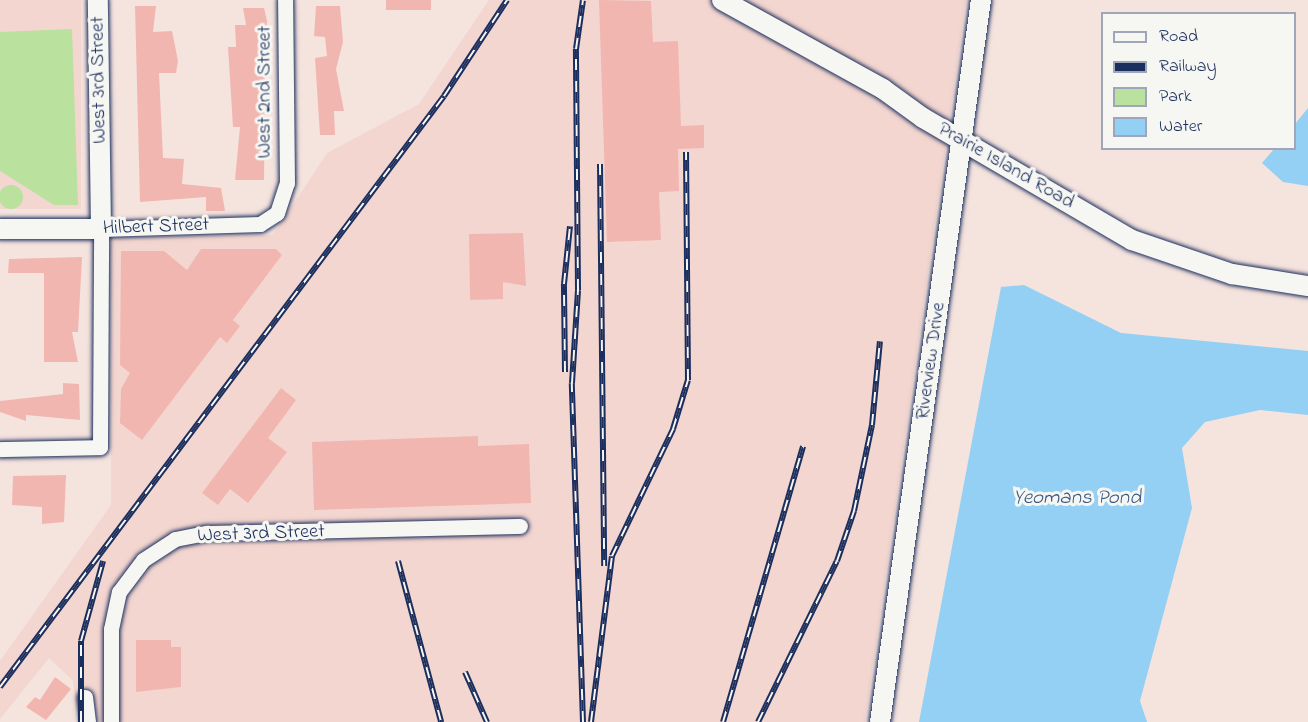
<!DOCTYPE html>
<html>
<head>
<meta charset="utf-8">
<style>
  body { margin:0 }
  #map { position:relative; width:1308px; height:722px; overflow:hidden; background:#f5e3de; font-family:"Indie Flower",sans-serif }
  div>[style] { position:absolute }
  [style*='--x'] { left:calc(var(--x)*1px); top:calc(var(--y)*1px); width:calc(var(--w)*1px); rotate:calc(var(--a)*1deg) }
  .built>* { inset:0; background:#f4d6d0; transform-origin:0 0 }
  .green>* { inset:0; background:#bae19d }
  .round { border-radius:50% }
  .water>* { inset:0; background:#93d0f4 }
  .building>* { inset:0; background:#f2b6b0; transform-origin:0 0 }
  .roads { filter:drop-shadow(0 0 2px #1b2f5e) drop-shadow(0 0 2px #1b2f5e) }
  .minor>* { height:15px; margin:-7.5px; padding:0 7.5px; transform-origin:7.5px; border-radius:7.5px; background:#f6f6f2 }
  .tertiary>* { height:20px; margin:-10px; padding:0 10px; transform-origin:10px; border-radius:10px; background:#f6f6f2 }
  .rail>* { height:6px; margin-top:-3px; transform-origin:0; background:repeating-linear-gradient(90deg,#f6f6f2 0 11px,#1b2f5e 0 22px); box-sizing:border-box; border-block:2px solid #1b2f5e }
  span { translate:-50% -50%; white-space:nowrap; text-align:center; line-height:1.15; -webkit-text-stroke:6px #f6f6f2; paint-order:stroke }
  .street-label { font-size:20px; color:#1b2f5e }
  .water-label { font-size:21px; color:#395784; font-style:italic }
  .legend { position:absolute; left:1101px; top:12px; width:195px; height:138px; box-sizing:border-box; background:#f6f6f2; border:2px solid #9ea6b7; margin:0; padding:8px 10px; list-style:none; font-size:18px; color:#1b2f5e }
  .legend li { display:flex; align-items:center; gap:12px; height:30px }
  .legend b { width:30px; border:2px solid #9ea6b7 }
</style>
</head>
<body>
<div id="map">
  <div class="built">
    <div style="left:0;top:0;width:81px;height:209px"></div>
    <div style="clip-path:polygon(489px 0,966px 0,865px 722px,78px 722px,73px 681px,49px 658px,0 719px,0 661px,111px 505px,111px 238px,273px 235px,327px 153px,419px 104px)"></div>
  </div>
  <div class="green">
    <div style="clip-path:polygon(72px 29px,78px 205px,54px 205px,0 171px,0 32px)"></div>
    <div class="round" style="left:-1px;top:185px;width:24px;height:24px"></div>
  </div>
  <div class="water">
    <div style="clip-path:polygon(1308px 108px,1308px 186px,1283px 182px,1262px 163px,1274px 149px,1294px 148px,1295px 124px)"></div>
    <div style="clip-path:polygon(1024px 285px,1121px 333px,1308px 351px,1308px 415px,1260px 410px,1205px 422px,1182px 448px,1192px 508px,1140px 701px,1147px 722px,919px 722px,1001px 287px)"></div>
  </div>
  <div class="building">
    <div style="left:386px;top:0;width:45px;height:10px"></div>
    <div style="clip-path:polygon(599px 0,651px 1px,653px 42px,678px 41px,681px 126px,704px 125px,704px 148px,678px 149px,679px 191px,659px 192px,661px 240px,607px 242px)"></div>
    <div style="clip-path:polygon(135px 6px,156px 6px,153px 32px,172px 31px,178px 61px,176px 73px,159px 73px,163px 158px,184px 159px,182px 184px,221px 188px,225px 211px,206px 211px,206px 197px,140px 202px)"></div>
    <div style="clip-path:polygon(316px 6px,340px 6px,343px 42px,336px 69px,344px 111px,334px 111px,335px 135px,320px 135px,315px 58px,327px 56px,325px 37px,314px 36px)"></div>
    <div style="clip-path:polygon(243px 8px,264px 8px,267px 21px,266px 37px,258px 38px,265px 77px,264px 180px,235px 180px,240px 127px,233px 127px,228px 47px,236px 47px,235px 25px,246px 25px)"></div>
    <div style="clip-path:polygon(523px 233px,526px 286px,503px 282px,503px 299px,470px 300px,469px 234px)"></div>
    <div style="clip-path:polygon(201px 249px,276px 249px,282px 255px,233px 320px,240px 326px,227px 343px,220px 337px,142px 440px,120px 423px,121px 389px,130px 373px,120px 365px,121px 251px,164px 251px,187px 270px)"></div>
    <div style="clip-path:polygon(82px 257px,78px 332px,72px 332px,78px 362px,44px 362px,44px 273px,8px 273px,9px 259px)"></div>
    <div style="clip-path:polygon(63px 383px,79px 384px,80px 420px,26px 415px,26px 421px,0 412px,0 401px,63px 394px)"></div>
    <div style="clip-path:polygon(281px 388px,296px 400px,268px 438px,287px 452px,248px 503px,230px 489px,218px 505px,202px 493px)"></div>
    <div style="clip-path:polygon(478px 436px,478px 446px,529px 444px,531px 503px,314px 510px,312px 442px)"></div>
    <div style="clip-path:polygon(66px 475px,64px 522px,42px 524px,42px 507px,12px 505px,13px 476px)"></div>
    <div style="clip-path:polygon(136px 640px,171px 640px,171px 647px,181px 647px,181px 687px,136px 692px)"></div>
    <div style="clip-path:polygon(55px 677px,71px 689px,46px 720px,26px 707px,35px 697px,40px 700px)"></div>
  </div>
  <div class="roads">
    <div class="minor">
      <div style="--x:0;--y:449;--w:100;--a:-1.1"></div>
      <div style="--x:100;--y:447;--w:218;--a:-89.7"></div>
      <div style="--x:101;--y:229;--w:159;--a:-1.8"></div>
      <div style="--x:260;--y:224;--w:20;--a:-33"></div>
      <div style="--x:277;--y:213;--w:32;--a:-72"></div>
      <div style="--x:287;--y:183;--w:183;--a:-90.6"></div>
      <div style="--x:85;--y:697;--w:25;--a:83"></div>
      <div style="--x:111;--y:722;--w:93;--a:-90"></div>
      <div style="--x:111;--y:629;--w:38;--a:-78"></div>
      <div style="--x:119;--y:592;--w:40;--a:-53"></div>
      <div style="--x:143;--y:560;--w:38;--a:-33"></div>
      <div style="--x:175;--y:539;--w:33;--a:-11"></div>
      <div style="--x:207;--y:533;--w:313;--a:-1.3"></div>
    </div>
    <div class="tertiary">
      <div style="--x:722;--y:0;--w:184;--a:28.9"></div>
      <div style="--x:883;--y:89;--w:49;--a:35.9"></div>
      <div style="--x:923;--y:118;--w:242;--a:30.3"></div>
      <div style="--x:1132;--y:240;--w:106;--a:18.8"></div>
      <div style="--x:1232;--y:274;--w:77;--a:9"></div>
      <div style="--x:0;--y:229;--w:101;--a:0"></div>
      <div style="--x:101;--y:229;--w:229;--a:-90.8"></div>
      <div style="--x:880;--y:722;--w:729;--a:-82.04"></div>
    </div>
  </div>
  <div class="rail">
    <div style="--x:600;--y:164;--w:402;--a:89.4"></div>
    <div style="--x:565;--y:372;--w:88;--a:-90.7"></div>
    <div style="--x:564;--y:284;--w:58;--a:-84.1"></div>
    <div style="--x:398;--y:561;--w:167;--a:75"></div>
    <div style="--x:465;--y:672;--w:55;--a:66.3"></div>
    <div style="--x:0;--y:687;--w:739;--a:-53.08"></div>
    <div style="--x:444;--y:96;--w:115;--a:-56.7"></div>
    <div style="--x:81;--y:722;--w:81;--a:-90"></div>
    <div style="--x:81;--y:641;--w:83;--a:-74.6"></div>
    <div style="--x:583;--y:722;--w:339;--a:-91.9"></div>
    <div style="--x:572;--y:383;--w:93;--a:-86.3"></div>
    <div style="--x:578;--y:290;--w:241;--a:-90.5"></div>
    <div style="--x:576;--y:49;--w:49;--a:-81.9"></div>
    <div style="--x:591;--y:722;--w:167;--a:-82.8"></div>
    <div style="--x:612;--y:556;--w:141;--a:-64.3"></div>
    <div style="--x:673;--y:429;--w:51;--a:-73"></div>
    <div style="--x:688;--y:380;--w:228;--a:-90.5"></div>
    <div style="--x:723;--y:722;--w:287;--a:-73.8"></div>
    <div style="--x:758;--y:722;--w:179;--a:-63.9"></div>
    <div style="--x:837;--y:561;--w:53;--a:-71.2"></div>
    <div style="--x:854;--y:511;--w:88;--a:-78.2"></div>
    <div style="--x:872;--y:425;--w:84;--a:-84.6"></div>
  </div>
  <div class="street-label">
    <span style="left:99px;top:80px;rotate:-91deg">West 3rd Street</span>
    <span style="left:265px;top:92px;rotate:-90deg">West 2nd Street</span>
    <span style="left:1006px;top:166px;rotate:30deg">Prairie Island Road</span>
    <span style="left:156px;top:227px;rotate:-2deg">Hilbert Street</span>
    <span style="left:931px;top:361px;rotate:-82deg">Riverview Drive</span>
    <span style="left:261px;top:534px;rotate:-2deg">West 3rd Street</span>
  </div>
  <div class="water-label">
    <span style="left:1077px;top:498px">Yeomans Pond</span>
  </div>
  <ul class="legend">
  <li><b style="height:8px;background:#f6f6f2"></b>Road</li>
  <li><b style="height:8px;background:#1b2f5e"></b>Railway</li>
  <li><b style="height:16px;background:#bae19d"></b>Park</li>
  <li><b style="height:16px;background:#93d0f4"></b>Water</li>
  </ul>
</div>
</body>
</html>
